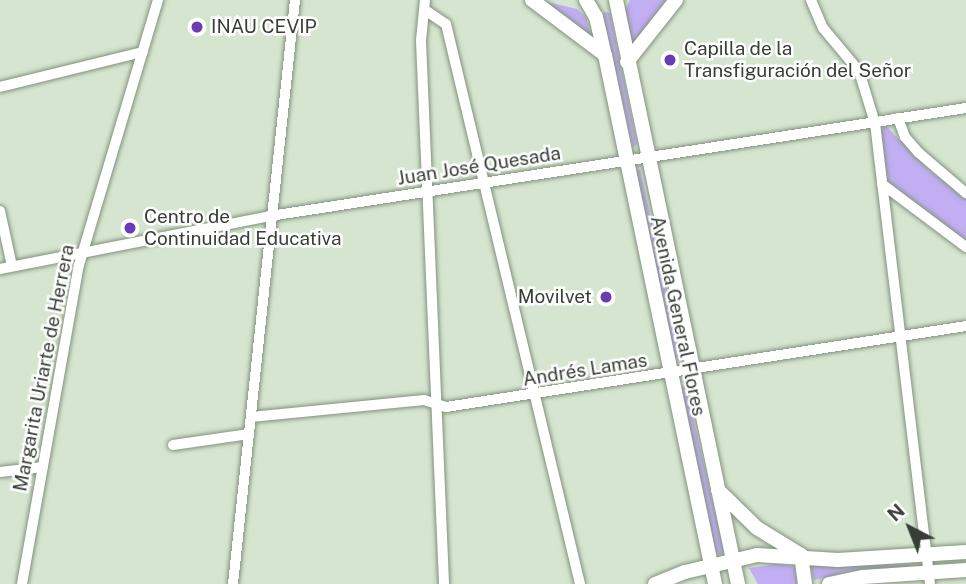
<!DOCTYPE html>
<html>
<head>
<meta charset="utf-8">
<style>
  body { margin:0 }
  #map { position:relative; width:966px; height:584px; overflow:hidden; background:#d5e5cf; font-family:"Public Sans",sans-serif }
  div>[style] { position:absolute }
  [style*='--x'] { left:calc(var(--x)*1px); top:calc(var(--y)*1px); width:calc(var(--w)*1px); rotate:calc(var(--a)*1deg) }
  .green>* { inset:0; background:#c1aef3 }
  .roads { filter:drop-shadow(0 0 2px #82927d) drop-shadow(0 0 2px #82927d) }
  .street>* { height:10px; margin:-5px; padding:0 5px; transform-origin:5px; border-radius:5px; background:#fff }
  .secondary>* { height:14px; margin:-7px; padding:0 7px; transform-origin:7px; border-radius:7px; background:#fff }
  .dots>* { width:19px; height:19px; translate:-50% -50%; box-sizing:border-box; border:4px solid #fff; border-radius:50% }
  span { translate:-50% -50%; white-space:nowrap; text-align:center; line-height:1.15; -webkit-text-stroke:5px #fff; paint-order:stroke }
  .poi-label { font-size:19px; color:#373e35 }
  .left { translate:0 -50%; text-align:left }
  .right { translate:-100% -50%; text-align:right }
  .street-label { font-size:19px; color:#373e35 }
  .north { position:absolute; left:875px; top:493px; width:70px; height:70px; -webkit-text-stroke:5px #fff; paint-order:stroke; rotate:318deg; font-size:19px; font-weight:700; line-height:28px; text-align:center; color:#373e35 }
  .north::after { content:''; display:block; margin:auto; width:24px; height:32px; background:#373e35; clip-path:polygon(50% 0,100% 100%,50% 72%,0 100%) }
</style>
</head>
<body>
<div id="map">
  <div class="green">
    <div style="clip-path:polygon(539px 0,577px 9px,586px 17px,591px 37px)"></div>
    <div style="clip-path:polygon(630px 0,673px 0,633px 48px,625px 10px)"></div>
    <div style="clip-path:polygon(605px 12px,610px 13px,637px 144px,633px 148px,602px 15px)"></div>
    <div style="clip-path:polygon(886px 126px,931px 172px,966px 198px,966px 242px,887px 181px,881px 130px)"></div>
    <div style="clip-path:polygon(640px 169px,682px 358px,678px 361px,674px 356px,635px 172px)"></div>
    <div style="clip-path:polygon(685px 382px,724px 551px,721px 555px,716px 552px,681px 389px)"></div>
    <div style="clip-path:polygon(778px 564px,795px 567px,797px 584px,758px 584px,749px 568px)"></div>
    <div style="clip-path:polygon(810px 565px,909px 565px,909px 568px,853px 571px,814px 580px)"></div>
  </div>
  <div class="roads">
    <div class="street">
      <div style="--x:425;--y:0;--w:41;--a:95.6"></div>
      <div style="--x:421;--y:41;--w:543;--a:87.57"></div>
      <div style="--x:811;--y:0;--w:30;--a:67"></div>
      <div style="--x:823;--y:28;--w:56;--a:50.1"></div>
      <div style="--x:859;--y:71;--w:54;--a:72.9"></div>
      <div style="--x:875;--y:123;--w:464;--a:83.2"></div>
      <div style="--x:425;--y:10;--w:25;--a:34"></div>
      <div style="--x:446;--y:24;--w:576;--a:76.54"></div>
      <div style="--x:0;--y:87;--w:147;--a:-13.8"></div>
      <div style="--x:898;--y:118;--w:20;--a:70"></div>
      <div style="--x:905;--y:137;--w:21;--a:49"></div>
      <div style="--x:919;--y:153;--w:62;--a:40.4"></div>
      <div style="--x:882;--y:184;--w:105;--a:36.9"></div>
      <div style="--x:0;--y:211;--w:56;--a:77.7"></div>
      <div style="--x:0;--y:269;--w:275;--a:-11.1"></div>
      <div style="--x:270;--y:216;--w:704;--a:-8.82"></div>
      <div style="--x:251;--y:417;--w:174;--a:-5.6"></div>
      <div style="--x:424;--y:400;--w:23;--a:18"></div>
      <div style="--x:446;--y:407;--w:526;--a:-8.85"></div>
      <div style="--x:173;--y:445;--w:77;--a:-8.2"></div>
      <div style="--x:0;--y:472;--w:43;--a:-6.6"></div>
      <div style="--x:22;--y:584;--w:324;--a:-79.9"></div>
      <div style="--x:79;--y:265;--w:277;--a:-73.4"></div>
      <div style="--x:233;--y:584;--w:587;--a:-83.94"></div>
    </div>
    <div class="secondary">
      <div style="--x:532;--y:0;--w:91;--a:37"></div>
      <div style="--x:586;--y:0;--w:20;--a:60"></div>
      <div style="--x:596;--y:17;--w:39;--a:77"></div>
      <div style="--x:605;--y:55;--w:540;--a:78.25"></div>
      <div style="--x:616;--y:0;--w:597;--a:78.2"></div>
      <div style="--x:627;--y:62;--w:79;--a:-51.7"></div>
      <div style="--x:718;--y:490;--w:54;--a:44.3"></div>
      <div style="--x:757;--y:528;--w:52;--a:31.5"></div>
      <div style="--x:801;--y:555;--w:29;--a:82"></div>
      <div style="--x:655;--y:584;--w:32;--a:-22"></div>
      <div style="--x:685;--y:572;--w:74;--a:-13.3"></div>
      <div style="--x:757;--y:555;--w:81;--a:3.5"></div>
      <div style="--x:838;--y:560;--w:128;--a:-3.6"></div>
      <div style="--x:829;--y:584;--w:35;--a:-12"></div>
      <div style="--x:863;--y:577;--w:103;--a:-3.9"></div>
    </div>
  </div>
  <div class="dots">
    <div style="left:197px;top:27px;background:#6a3cb3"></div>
    <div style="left:670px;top:60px;background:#6a3cb3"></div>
    <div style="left:130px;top:228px;background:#6a3cb3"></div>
    <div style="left:606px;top:297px;background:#6a3cb3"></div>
  </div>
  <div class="poi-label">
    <span class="left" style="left:211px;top:27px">INAU CEVIP</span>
    <span class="left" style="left:684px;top:60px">Capilla de la<br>Transfiguración del Señor</span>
    <span class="left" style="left:144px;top:228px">Centro de<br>Continuidad Educativa</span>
    <span class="right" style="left:592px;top:297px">Movilvet</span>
  </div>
  <div class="street-label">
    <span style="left:479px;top:166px;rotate:-9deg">Juan José Quesada</span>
    <span style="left:678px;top:316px;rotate:78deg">Avenida General Flores</span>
    <span style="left:44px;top:368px;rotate:-79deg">Margarita Uriarte de Herrera</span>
    <span style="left:585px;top:370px;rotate:-9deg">Andrés Lamas</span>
  </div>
  <div class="north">N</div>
</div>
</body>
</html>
